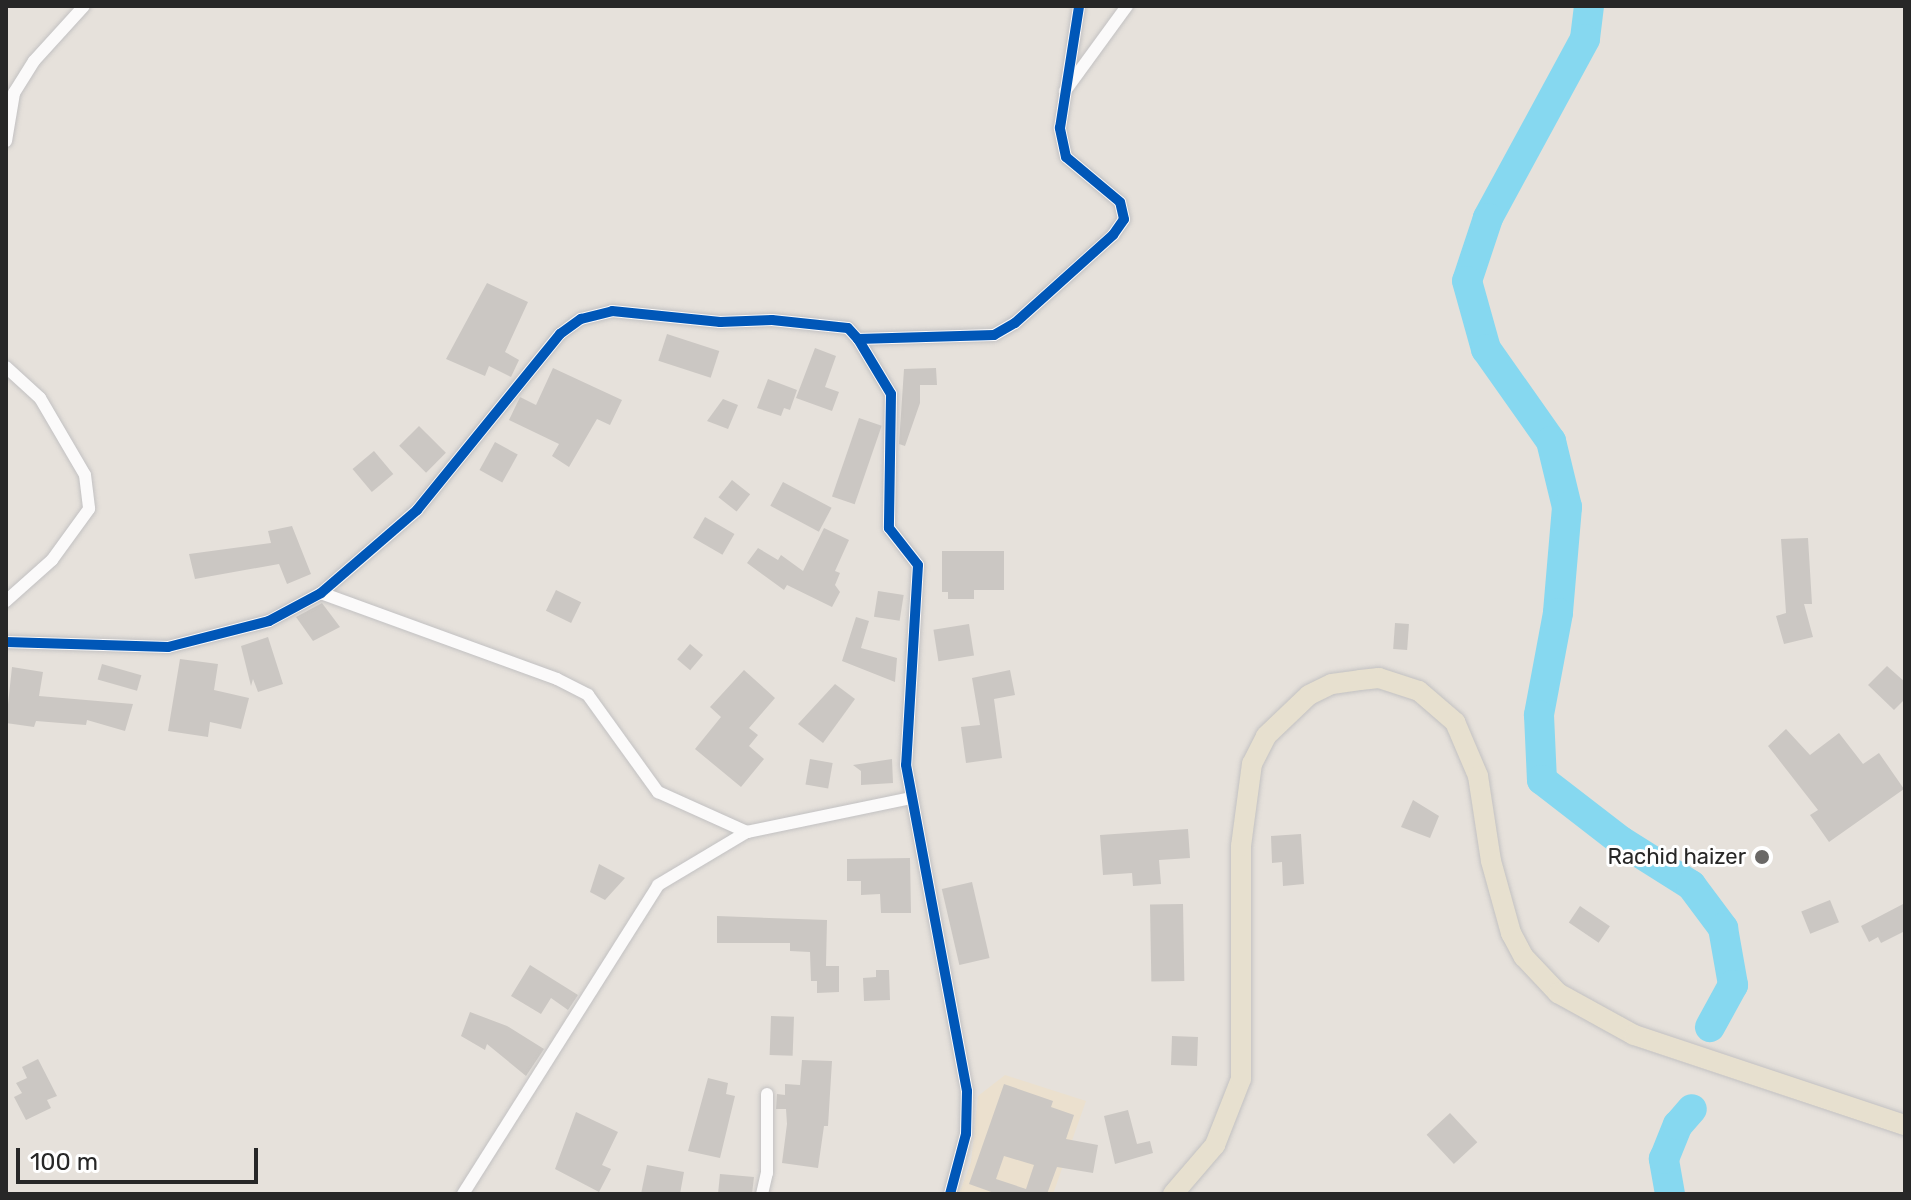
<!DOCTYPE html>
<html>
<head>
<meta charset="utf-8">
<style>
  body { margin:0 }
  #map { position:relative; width:1911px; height:1200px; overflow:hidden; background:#e6e1db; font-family:Rubik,sans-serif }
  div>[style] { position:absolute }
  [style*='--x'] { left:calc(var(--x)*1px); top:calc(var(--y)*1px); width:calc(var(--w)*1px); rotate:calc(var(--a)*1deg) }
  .education>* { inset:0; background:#ebe0ce }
  .river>* { height:30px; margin:-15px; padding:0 15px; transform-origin:15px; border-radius:15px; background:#86d8f0 }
  .building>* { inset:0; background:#cbc7c3; transform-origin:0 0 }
  .roads { filter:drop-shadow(0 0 2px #c2c1c2) drop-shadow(0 0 2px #c2c1c2) }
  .street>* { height:12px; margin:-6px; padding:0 6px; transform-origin:6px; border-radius:6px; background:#fbfafa }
  .primary>* { height:20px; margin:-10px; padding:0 10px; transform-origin:10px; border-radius:10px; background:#e7e0cf }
  .cycleway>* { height:10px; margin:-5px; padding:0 5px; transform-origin:5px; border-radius:5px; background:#0057b8 }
  .dots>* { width:22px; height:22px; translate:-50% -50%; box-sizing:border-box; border:4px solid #fff; border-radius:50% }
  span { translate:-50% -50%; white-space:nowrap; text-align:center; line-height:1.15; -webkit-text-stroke:6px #fff; paint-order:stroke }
  .poi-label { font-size:22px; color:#272727 }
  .right { translate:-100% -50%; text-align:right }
  .frame { position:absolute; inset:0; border:8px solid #272727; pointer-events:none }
  .scale { position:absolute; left:16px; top:1148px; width:242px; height:36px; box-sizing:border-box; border:4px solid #272727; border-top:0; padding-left:10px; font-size:24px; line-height:28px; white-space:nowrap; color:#272727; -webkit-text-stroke:6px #fff; paint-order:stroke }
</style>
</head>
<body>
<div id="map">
  <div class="education">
    <div style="clip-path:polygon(1005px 1075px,1086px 1101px,1053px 1194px,959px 1194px,971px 1162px,978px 1096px)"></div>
  </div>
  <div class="river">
    <div style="--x:1589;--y:6;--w:33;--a:97"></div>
    <div style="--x:1585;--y:39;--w:204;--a:118.5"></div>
    <div style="--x:1488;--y:218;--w:66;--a:108.4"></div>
    <div style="--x:1467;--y:281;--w:71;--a:74.4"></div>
    <div style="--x:1486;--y:349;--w:113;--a:54.8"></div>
    <div style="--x:1551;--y:441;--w:68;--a:76.4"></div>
    <div style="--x:1567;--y:507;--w:106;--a:94.9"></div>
    <div style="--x:1558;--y:613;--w:104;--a:100.6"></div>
    <div style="--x:1539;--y:715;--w:65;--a:87.4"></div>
    <div style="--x:1542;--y:780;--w:100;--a:37.7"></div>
    <div style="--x:1621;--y:841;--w:83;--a:32.2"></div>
    <div style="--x:1691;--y:885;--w:54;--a:53.3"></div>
    <div style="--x:1723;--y:928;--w:58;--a:80"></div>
    <div style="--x:1733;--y:985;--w:48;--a:118.7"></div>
    <div style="--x:1670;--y:1194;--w:36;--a:-100"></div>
    <div style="--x:1664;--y:1159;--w:37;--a:-68"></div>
    <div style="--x:1678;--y:1125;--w:21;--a:-49"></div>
  </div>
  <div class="building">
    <div style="clip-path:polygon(487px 283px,528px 302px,505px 352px,519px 360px,511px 377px,489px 366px,485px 376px,446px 359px)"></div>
    <div style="left:667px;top:334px;width:55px;height:28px;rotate:18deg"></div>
    <div style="clip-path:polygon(815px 348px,836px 356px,825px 387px,839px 392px,832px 411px,796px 398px)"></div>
    <div style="clip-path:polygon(553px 368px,622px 400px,610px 425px,597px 419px,569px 467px,552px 456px,559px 444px,509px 420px,520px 397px,536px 405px)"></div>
    <div style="clip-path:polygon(936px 368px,937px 385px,920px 385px,920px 403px,905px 446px,899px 444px,904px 369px)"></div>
    <div style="clip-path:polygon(768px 379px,797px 390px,790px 410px,784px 408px,781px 416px,757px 408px)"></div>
    <div style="clip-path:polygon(723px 399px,738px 405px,728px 429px,707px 421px)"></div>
    <div style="left:859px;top:418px;width:24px;height:83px;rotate:19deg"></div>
    <div style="left:419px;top:426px;width:38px;height:28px;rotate:45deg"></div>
    <div style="left:495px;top:442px;width:26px;height:32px;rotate:29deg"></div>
    <div style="left:374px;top:451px;width:30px;height:28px;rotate:50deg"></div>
    <div style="left:732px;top:480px;width:23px;height:22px;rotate:38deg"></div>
    <div style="left:783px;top:482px;width:55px;height:27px;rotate:28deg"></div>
    <div style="left:705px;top:517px;width:34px;height:24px;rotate:30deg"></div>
    <div style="clip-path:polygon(292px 526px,311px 574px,287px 584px,279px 564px,195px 579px,189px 554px,271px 543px,268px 531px)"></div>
    <div style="clip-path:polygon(824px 528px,849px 540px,835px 571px,840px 573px,835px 585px,840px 592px,832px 607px,787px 585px,784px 590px,747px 563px,758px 548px,778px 560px,781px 555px,803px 571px)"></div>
    <div style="clip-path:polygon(1808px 538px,1812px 604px,1804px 604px,1813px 637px,1784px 644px,1776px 616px,1786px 613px,1781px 539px)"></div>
    <div style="clip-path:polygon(942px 551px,1004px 551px,1004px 590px,974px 590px,974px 599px,948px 599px,948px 592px,942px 592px)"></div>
    <div style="left:556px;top:590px;width:28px;height:23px;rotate:26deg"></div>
    <div style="left:878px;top:591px;width:26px;height:26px;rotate:9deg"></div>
    <div style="clip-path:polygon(322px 603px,340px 627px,313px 641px,296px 617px)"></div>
    <div style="clip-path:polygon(856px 617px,869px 621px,861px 648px,897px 658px,895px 682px,842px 661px)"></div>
    <div style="left:1395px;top:623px;width:14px;height:26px;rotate:4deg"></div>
    <div style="left:969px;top:624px;width:32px;height:36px;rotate:81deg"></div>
    <div style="clip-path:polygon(268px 637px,283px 684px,258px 692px,253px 679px,251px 686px,241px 646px)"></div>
    <div style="left:690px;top:644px;width:17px;height:20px;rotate:40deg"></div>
    <div style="clip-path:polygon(180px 659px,218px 664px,214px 690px,249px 698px,241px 729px,210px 722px,208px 737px,168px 731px)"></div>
    <div style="left:102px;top:664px;width:41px;height:16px;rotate:16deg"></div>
    <div style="clip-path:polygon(1887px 666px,1905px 682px,1905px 699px,1894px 710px,1868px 685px)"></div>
    <div style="clip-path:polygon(12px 667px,43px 672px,39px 696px,133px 704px,125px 731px,87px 720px,86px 725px,36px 721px,34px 727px,6px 723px)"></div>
    <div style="clip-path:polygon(744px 670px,775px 698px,749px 728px,758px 735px,749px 746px,764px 759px,741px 787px,695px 749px,721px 717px,710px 707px)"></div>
    <div style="clip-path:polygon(1010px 670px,1015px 695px,994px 699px,1002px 758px,966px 763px,961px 727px,980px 725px,972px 678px)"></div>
    <div style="clip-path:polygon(835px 684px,855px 699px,823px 743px,798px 724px)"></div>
    <div style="clip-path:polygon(1786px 729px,1810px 755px,1839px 733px,1863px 764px,1879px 753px,1904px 789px,1829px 842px,1810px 815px,1818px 810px,1768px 746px)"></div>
    <div style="left:810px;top:759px;width:23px;height:26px;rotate:10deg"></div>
    <div style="clip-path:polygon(892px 759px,893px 783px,861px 785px,861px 771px,853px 765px)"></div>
    <div style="clip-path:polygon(1413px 800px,1439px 816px,1430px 838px,1401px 827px)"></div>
    <div style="clip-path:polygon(1188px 829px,1190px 858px,1159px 860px,1161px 884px,1133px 886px,1132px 873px,1103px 875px,1100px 835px)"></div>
    <div style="clip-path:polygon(1301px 834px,1304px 884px,1283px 886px,1282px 862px,1272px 863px,1271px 836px)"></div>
    <div style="clip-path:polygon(910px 858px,911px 913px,881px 913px,880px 894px,861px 895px,861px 881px,847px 881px,847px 859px)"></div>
    <div style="clip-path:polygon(599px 864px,625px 878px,605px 900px,590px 892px)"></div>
    <div style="left:972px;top:882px;width:78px;height:31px;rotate:77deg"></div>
    <div style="left:1830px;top:900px;width:24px;height:31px;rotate:68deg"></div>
    <div style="clip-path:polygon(1905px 903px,1905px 931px,1881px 943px,1878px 937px,1869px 942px,1861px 926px)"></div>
    <div style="left:1183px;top:904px;width:77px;height:33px;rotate:89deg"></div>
    <div style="left:1580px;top:906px;width:36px;height:20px;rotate:34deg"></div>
    <div style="clip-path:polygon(717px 916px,827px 920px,826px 966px,839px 966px,839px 992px,817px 993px,817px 981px,811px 981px,810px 952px,790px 951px,790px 943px,717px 943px)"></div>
    <div style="clip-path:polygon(530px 965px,578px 995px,568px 1010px,551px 998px,541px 1014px,511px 996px)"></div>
    <div style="clip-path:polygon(876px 970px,889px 970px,890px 1000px,864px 1001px,863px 978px,876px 977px)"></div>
    <div style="clip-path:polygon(470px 1012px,507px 1026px,544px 1049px,526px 1076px,487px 1044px,485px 1050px,461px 1036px)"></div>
    <div style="left:771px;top:1016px;width:23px;height:39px;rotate:2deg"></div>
    <div style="left:1172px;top:1036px;width:26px;height:29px;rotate:2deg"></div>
    <div style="clip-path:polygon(38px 1059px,57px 1096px,47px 1100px,51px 1108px,26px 1120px,14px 1097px,22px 1093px,16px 1083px,27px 1078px,22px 1067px)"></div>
    <div style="clip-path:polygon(802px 1060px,832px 1061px,828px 1126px,824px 1126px,818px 1168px,782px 1163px,787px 1124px,786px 1109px,776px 1109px,777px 1094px,785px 1095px,785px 1084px,800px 1085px)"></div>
    <div style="clip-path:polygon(708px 1078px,728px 1083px,726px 1094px,735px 1096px,720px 1158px,688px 1151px)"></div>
    <div style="clip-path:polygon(evenodd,1004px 1084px,1053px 1101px,1051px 1107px,1074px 1115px,1066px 1139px,1098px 1145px,1093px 1173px,1057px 1167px,1047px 1194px,997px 1194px,969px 1184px,1004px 1084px,1004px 1156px,1034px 1165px,1026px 1189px,996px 1179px,1004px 1156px)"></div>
    <div style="clip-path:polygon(1128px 1110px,1137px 1144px,1150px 1141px,1153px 1153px,1115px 1164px,1104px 1116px)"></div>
    <div style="clip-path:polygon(576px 1112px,618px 1132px,602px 1165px,611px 1169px,599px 1192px,555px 1169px)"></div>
    <div style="left:1450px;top:1113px;width:40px;height:32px;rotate:47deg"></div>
    <div style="clip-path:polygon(647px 1165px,684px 1172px,680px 1194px,641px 1194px)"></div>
    <div style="clip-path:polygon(720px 1174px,754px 1177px,752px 1194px,718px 1194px)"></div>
  </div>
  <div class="roads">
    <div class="street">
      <div style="--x:1065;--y:91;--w:105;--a:-53.9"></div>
      <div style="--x:6;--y:141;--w:49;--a:-80.5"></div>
      <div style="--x:14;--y:93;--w:38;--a:-58"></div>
      <div style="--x:34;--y:61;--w:74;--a:-47.7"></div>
      <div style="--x:858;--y:339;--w:64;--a:59"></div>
      <div style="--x:891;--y:394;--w:134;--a:90.9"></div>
      <div style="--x:889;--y:528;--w:47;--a:51.9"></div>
      <div style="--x:918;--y:565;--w:200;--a:93.4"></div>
      <div style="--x:906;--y:765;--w:332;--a:79.4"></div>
      <div style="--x:967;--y:1091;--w:43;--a:91.3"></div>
      <div style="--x:966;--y:1134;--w:62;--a:104.9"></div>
      <div style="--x:6;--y:367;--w:46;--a:42.4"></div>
      <div style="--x:40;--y:398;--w:89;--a:59.7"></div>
      <div style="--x:85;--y:475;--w:34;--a:83"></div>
      <div style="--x:89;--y:509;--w:63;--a:126"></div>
      <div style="--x:52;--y:560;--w:62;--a:138.3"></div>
      <div style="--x:321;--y:593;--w:251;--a:20"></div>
      <div style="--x:557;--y:679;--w:35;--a:27"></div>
      <div style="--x:588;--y:695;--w:120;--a:54.2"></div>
      <div style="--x:658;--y:792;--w:98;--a:24.2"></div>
      <div style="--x:747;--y:832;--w:167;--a:-11.7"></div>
      <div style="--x:6;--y:642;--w:162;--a:1.8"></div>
      <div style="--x:168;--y:647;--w:104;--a:-14.4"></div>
      <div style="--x:269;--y:621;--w:59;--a:-28.3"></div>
      <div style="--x:321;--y:593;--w:127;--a:-40.8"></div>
      <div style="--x:417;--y:510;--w:227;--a:-50.9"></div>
      <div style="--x:560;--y:334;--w:26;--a:-36"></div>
      <div style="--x:581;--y:319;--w:32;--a:-14"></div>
      <div style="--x:612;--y:311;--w:109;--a:5.8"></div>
      <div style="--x:720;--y:322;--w:52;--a:-2.2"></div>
      <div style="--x:772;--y:320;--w:76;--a:6"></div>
      <div style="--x:848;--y:328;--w:15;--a:48"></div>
      <div style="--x:858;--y:339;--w:136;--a:-1.7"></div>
      <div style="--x:994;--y:335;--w:24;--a:-30"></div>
      <div style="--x:1015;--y:323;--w:132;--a:-41.9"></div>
      <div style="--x:1113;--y:235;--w:19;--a:-55"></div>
      <div style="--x:1124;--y:219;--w:17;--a:-103"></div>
      <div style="--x:1120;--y:202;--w:70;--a:-140.2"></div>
      <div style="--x:1066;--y:157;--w:30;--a:-102"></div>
      <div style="--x:1060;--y:128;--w:123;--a:-81.1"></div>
      <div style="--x:463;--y:1194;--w:365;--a:-57.7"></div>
      <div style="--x:658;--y:885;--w:104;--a:-30.8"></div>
      <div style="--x:762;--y:1194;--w:22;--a:-77"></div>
      <div style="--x:767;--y:1173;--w:79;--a:-90"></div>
    </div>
    <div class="primary">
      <div style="--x:1173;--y:1194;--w:65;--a:-49.4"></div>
      <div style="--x:1215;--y:1145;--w:71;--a:-68.5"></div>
      <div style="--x:1241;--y:1079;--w:233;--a:-90"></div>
      <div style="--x:1241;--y:846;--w:83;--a:-82.4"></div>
      <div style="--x:1252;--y:764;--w:31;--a:-63"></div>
      <div style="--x:1266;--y:736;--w:59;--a:-43.6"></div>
      <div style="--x:1309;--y:695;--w:25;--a:-26"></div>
      <div style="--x:1332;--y:684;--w:28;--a:-8"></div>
      <div style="--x:1360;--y:680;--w:19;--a:-6"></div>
      <div style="--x:1379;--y:678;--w:42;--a:18"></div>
      <div style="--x:1419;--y:691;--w:48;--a:40.7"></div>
      <div style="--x:1455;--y:722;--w:59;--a:66.9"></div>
      <div style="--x:1478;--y:776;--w:86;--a:81.3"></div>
      <div style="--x:1491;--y:861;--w:75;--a:74.5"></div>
      <div style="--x:1511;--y:933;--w:27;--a:62"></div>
      <div style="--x:1524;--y:957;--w:50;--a:46.6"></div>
      <div style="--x:1558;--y:993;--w:87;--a:28.9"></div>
      <div style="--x:1634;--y:1035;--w:286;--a:18.4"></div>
    </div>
  </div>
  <div class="cycleway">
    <div style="--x:858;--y:339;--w:64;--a:59"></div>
    <div style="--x:891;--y:394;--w:134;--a:90.9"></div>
    <div style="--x:889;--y:528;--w:47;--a:51.9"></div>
    <div style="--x:918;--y:565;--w:200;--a:93.4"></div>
    <div style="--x:906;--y:765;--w:332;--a:79.4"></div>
    <div style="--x:967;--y:1091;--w:43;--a:91.3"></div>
    <div style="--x:966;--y:1134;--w:62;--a:104.9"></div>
    <div style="--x:6;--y:642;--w:162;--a:1.8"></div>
    <div style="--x:168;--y:647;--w:104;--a:-14.4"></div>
    <div style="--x:269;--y:621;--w:59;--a:-28.3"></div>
    <div style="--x:321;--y:593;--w:127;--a:-40.8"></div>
    <div style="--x:417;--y:510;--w:227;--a:-50.9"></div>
    <div style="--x:560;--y:334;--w:26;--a:-36"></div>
    <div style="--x:581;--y:319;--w:32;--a:-14"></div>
    <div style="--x:612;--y:311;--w:109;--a:5.8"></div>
    <div style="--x:720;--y:322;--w:52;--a:-2.2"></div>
    <div style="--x:772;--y:320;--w:76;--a:6"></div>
    <div style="--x:848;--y:328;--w:15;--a:48"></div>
    <div style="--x:858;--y:339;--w:136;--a:-1.7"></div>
    <div style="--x:994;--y:335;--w:24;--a:-30"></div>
    <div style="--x:1015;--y:323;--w:132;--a:-41.9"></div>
    <div style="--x:1113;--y:235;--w:19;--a:-55"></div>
    <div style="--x:1124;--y:219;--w:17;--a:-103"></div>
    <div style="--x:1120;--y:202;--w:70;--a:-140.2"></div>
    <div style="--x:1066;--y:157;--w:30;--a:-102"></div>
    <div style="--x:1060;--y:128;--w:123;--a:-81.1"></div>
  </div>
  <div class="dots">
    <div style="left:1762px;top:857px;background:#6a6866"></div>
  </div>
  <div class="poi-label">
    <span class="right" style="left:1746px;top:857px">Rachid haizer</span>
  </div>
  <div class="frame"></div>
  <div class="scale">100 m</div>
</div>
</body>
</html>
